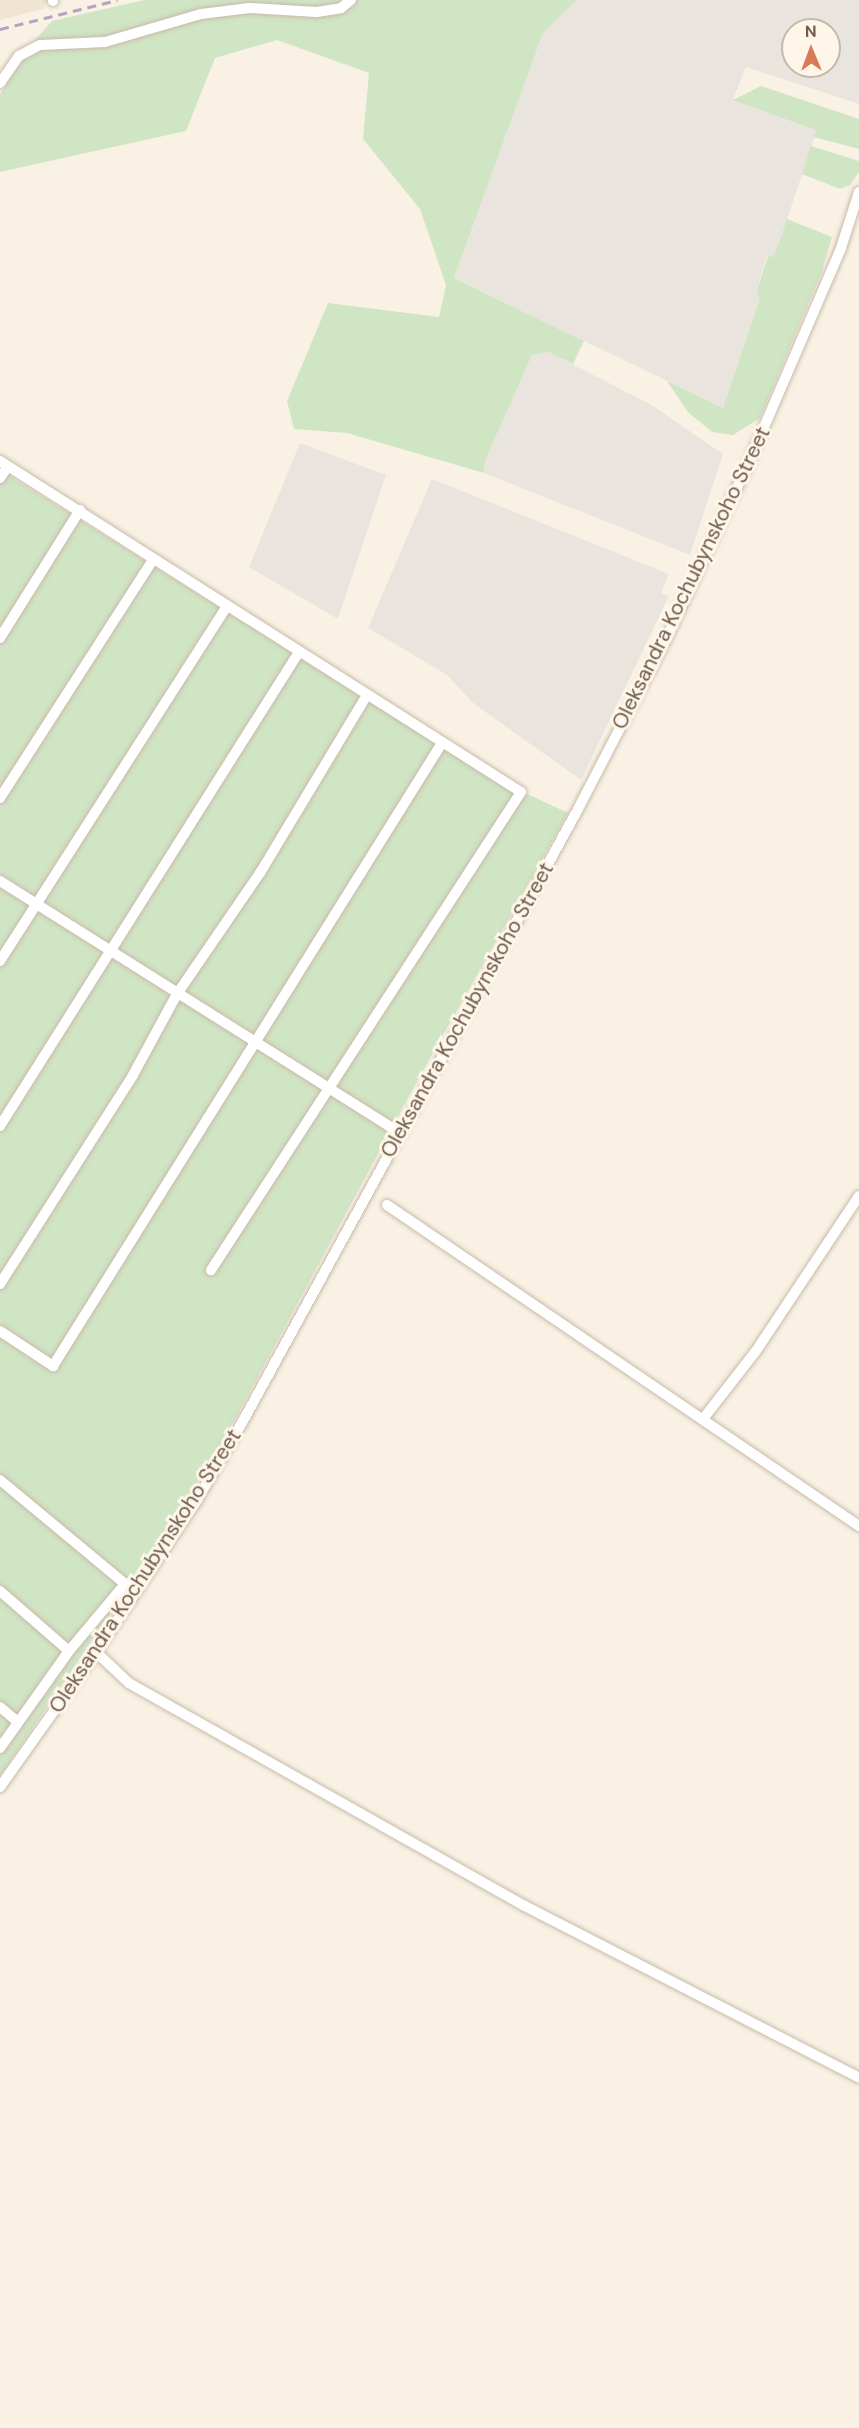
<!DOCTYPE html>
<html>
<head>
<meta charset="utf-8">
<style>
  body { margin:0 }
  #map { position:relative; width:859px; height:2428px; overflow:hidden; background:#f9f2e4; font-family:"DM Sans",sans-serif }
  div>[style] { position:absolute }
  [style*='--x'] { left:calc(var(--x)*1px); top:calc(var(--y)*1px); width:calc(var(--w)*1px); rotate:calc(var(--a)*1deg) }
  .residential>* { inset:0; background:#f0e4d3 }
  .industrial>* { inset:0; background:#e9e4de }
  .green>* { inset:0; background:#d0e5c4 }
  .roads { filter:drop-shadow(0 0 2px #c9baab) drop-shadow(0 0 2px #c9baab) }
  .minor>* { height:10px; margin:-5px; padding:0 5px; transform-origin:5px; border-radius:5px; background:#fff }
  .rail>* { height:3px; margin-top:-1.5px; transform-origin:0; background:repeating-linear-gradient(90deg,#b5a4c1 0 9px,transparent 0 15px) }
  span { translate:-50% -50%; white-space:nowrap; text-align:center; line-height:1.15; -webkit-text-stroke:6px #fdf6e9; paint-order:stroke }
  .street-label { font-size:21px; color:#6f5b4c }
  .north { position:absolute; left:781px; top:18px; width:60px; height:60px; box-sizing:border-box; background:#fdf6e9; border:2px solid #c4b8aa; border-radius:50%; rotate:359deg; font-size:16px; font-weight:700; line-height:24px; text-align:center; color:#6f5b4c }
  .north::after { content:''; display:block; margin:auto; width:21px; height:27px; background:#d77a56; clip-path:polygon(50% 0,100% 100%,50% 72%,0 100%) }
</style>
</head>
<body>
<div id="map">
  <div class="residential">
    <div style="clip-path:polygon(0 0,48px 0,43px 9px,0 20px)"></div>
  </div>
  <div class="industrial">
    <div style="clip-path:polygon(evenodd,577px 0,859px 0,859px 104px,746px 67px,733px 99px,817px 130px,774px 258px,767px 256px,756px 292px,760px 298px,723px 408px,454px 278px,543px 33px,577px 0,793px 30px,829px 30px,829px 66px,793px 66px,793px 30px)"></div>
    <div style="clip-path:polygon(548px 352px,650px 404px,723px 454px,690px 555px,484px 473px,485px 461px,532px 355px)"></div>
    <div style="clip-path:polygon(300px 443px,386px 475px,338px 619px,249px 567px)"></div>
    <div style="clip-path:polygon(432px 479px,669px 574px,661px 593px,669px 596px,581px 780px,473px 703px,447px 675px,368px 628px)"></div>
  </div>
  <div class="green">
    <div style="clip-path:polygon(144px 0,577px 0,543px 33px,454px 278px,584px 341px,573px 364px,548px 352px,532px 355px,485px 461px,484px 473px,347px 433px,294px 429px,287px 401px,328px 303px,439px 317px,446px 285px,420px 209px,363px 139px,369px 73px,277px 40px,215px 58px,186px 131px,0 172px,0 94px,37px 38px,52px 21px)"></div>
    <div style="clip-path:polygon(761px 86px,859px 119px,859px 149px,814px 137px,816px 130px,733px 100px)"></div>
    <div style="clip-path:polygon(811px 146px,859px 161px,859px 172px,850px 185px,840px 189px,802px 174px)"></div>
    <div style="clip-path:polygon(787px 219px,832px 237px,821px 274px,760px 418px,733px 435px,712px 432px,688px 412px,667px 381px,723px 408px,760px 298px,756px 293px,768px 256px,774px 257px)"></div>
    <div style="clip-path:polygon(0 470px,489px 776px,568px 813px,421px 1074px,234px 1421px,178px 1514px,0 1776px)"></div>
  </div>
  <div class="roads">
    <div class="minor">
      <div style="--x:53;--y:1;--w:1;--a:-90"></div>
      <div style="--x:0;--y:83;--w:33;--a:-55"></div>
      <div style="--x:19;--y:56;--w:24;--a:-28"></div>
      <div style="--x:40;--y:45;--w:65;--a:-2.6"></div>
      <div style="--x:105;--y:42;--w:100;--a:-16.3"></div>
      <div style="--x:201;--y:14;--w:49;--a:-7"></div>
      <div style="--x:250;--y:8;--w:67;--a:3.4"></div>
      <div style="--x:317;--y:12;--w:24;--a:-9"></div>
      <div style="--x:341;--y:8;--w:13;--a:-39"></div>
      <div style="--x:0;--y:461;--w:617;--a:32.43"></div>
      <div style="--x:521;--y:792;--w:570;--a:122.96"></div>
      <div style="--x:0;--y:478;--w:14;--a:-56"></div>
      <div style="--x:0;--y:638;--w:151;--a:-58"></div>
      <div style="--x:0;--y:798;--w:283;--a:-57.3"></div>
      <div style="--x:0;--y:881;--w:471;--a:32.2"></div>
      <div style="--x:0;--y:961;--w:421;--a:-57.4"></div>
      <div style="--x:0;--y:1126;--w:560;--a:-57.76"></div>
      <div style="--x:387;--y:1205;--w:571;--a:34.22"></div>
      <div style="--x:0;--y:1284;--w:248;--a:-57.5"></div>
      <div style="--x:133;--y:1075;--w:92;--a:-61.5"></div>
      <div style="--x:177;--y:994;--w:147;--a:-55.6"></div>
      <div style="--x:260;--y:873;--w:208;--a:-59"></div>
      <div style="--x:0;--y:1331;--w:64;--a:33.4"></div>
      <div style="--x:53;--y:1366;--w:734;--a:-58.02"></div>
      <div style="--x:703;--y:1419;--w:86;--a:-52.1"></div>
      <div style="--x:756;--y:1351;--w:186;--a:-56.4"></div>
      <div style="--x:0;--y:1480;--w:168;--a:39.7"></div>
      <div style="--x:0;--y:1591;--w:91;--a:41"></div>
      <div style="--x:96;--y:1652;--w:45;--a:43.2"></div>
      <div style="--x:129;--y:1683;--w:454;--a:29.4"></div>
      <div style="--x:525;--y:1906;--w:376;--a:27.2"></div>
      <div style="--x:0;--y:1707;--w:23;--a:40"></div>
      <div style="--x:0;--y:1748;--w:119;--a:-54.6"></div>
      <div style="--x:69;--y:1651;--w:87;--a:-50.1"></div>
      <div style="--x:0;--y:1787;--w:166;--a:-54.6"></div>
      <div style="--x:96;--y:1652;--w:182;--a:-56.4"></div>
      <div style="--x:197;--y:1500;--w:91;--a:-59.8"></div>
      <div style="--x:243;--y:1421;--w:698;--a:-61.3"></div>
      <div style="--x:578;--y:809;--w:191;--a:-62.6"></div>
      <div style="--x:666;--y:639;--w:195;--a:-64.9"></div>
      <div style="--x:749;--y:462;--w:233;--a:-66.7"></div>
      <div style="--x:841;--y:248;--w:59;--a:-72.2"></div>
    </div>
  </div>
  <div class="rail">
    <div style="--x:0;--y:29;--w:121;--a:-13.9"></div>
  </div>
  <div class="street-label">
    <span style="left:691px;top:578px;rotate:-64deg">Oleksandra Kochubynskoho Street</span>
    <span style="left:467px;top:1010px;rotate:-61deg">Oleksandra Kochubynskoho Street</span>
    <span style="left:145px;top:1571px;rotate:-57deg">Oleksandra Kochubynskoho Street</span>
  </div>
  <div class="north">N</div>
</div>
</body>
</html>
